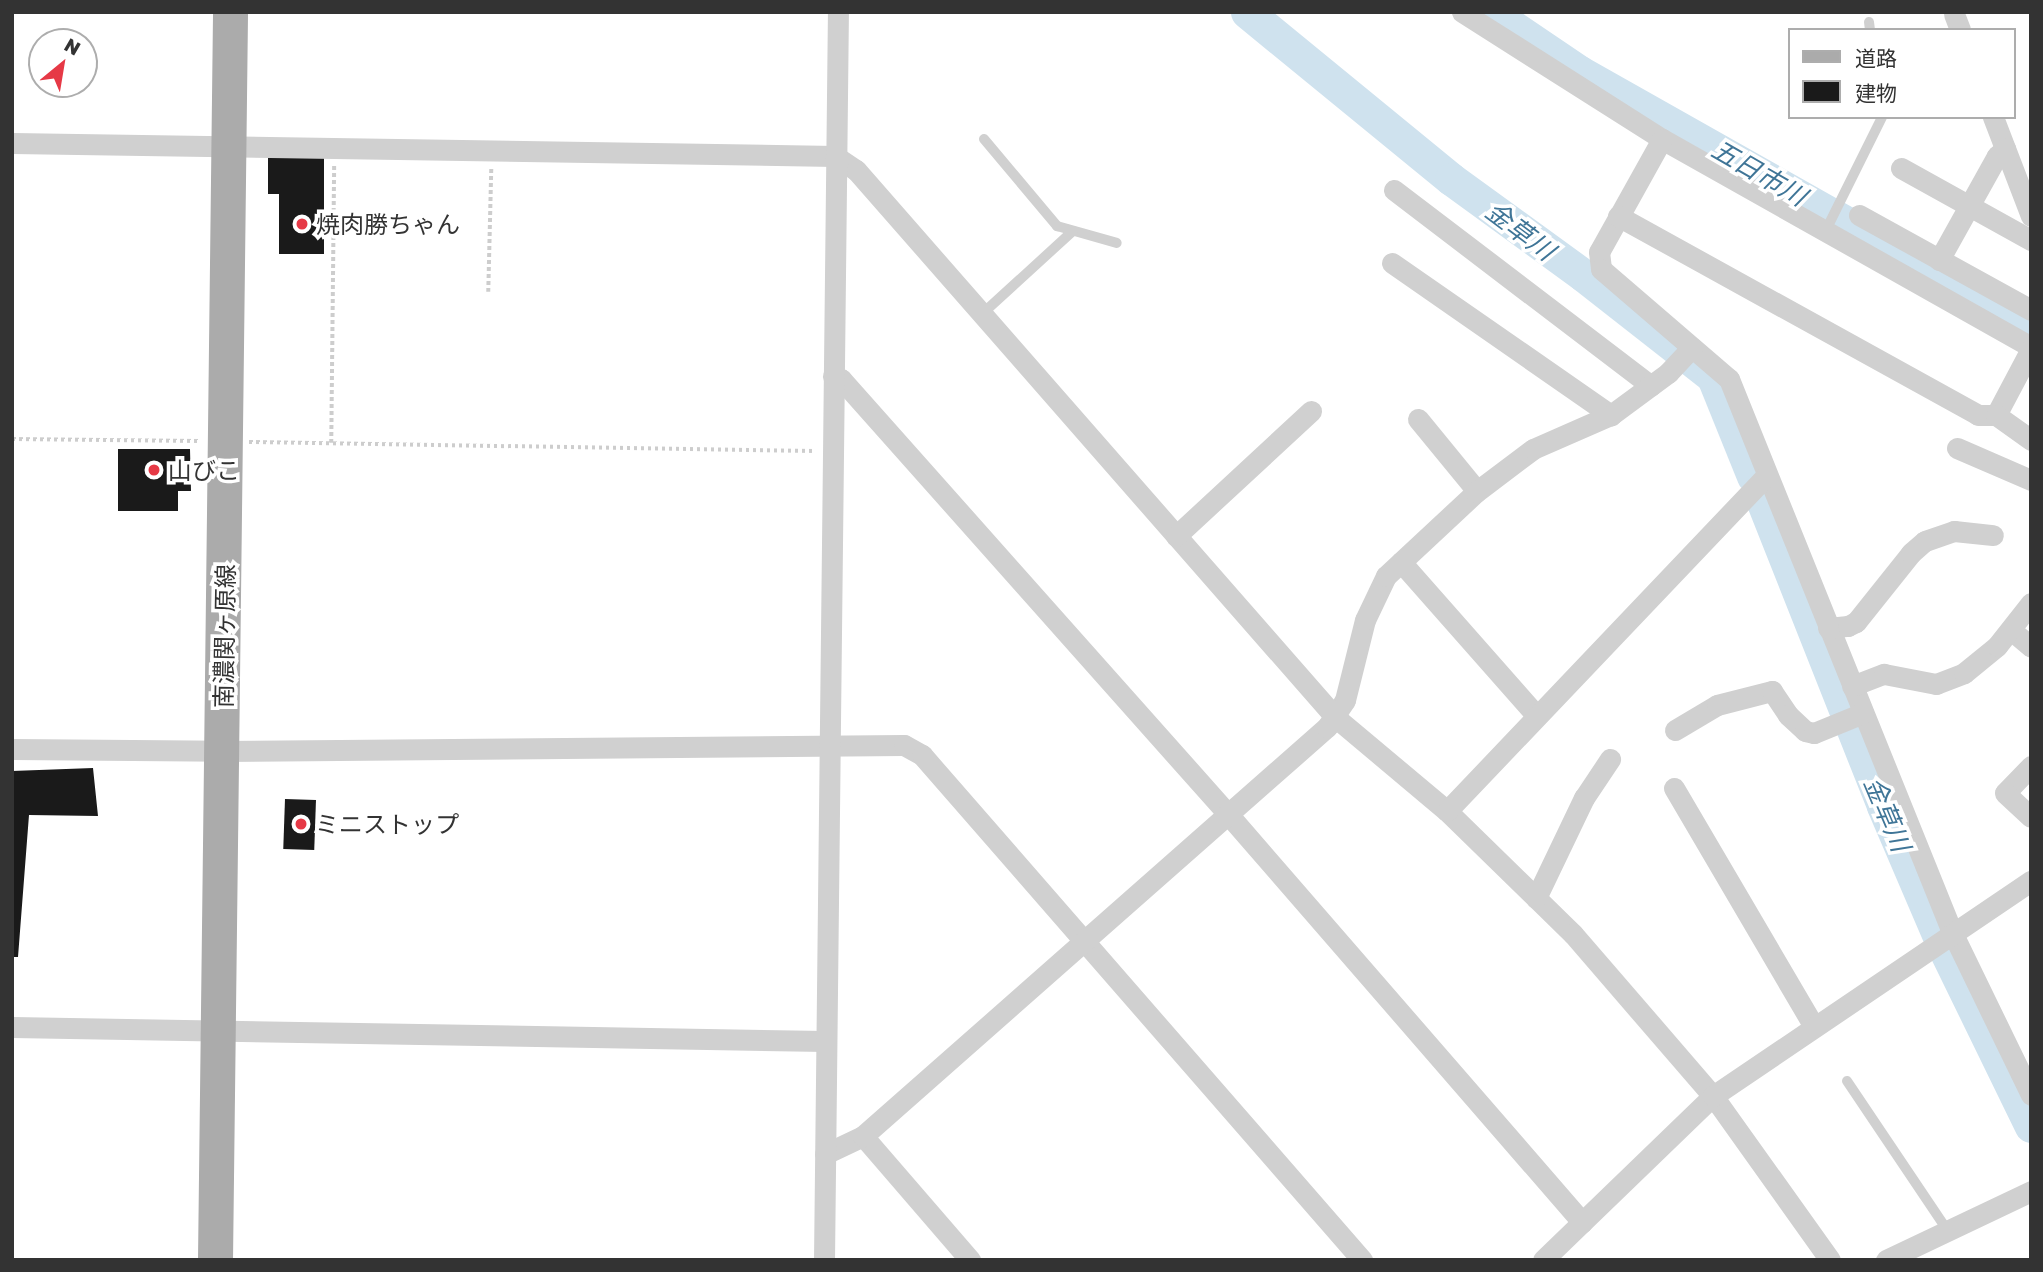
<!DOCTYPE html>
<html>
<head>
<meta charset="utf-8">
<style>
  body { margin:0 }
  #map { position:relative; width:2043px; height:1272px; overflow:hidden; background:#fff; font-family:"Golos Text","Noto Sans JP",sans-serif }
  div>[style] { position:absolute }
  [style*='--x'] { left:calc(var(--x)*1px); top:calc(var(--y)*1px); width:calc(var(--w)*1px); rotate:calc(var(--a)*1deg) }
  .river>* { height:33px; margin:-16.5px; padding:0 16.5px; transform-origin:16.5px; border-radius:16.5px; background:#cfe2ee }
  .building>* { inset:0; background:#1a1a1a; transform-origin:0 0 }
  .path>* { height:3.5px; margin-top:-1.75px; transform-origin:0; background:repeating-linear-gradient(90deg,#cdcdcd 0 3.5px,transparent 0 7px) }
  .service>* { height:10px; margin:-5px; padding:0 5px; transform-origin:5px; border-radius:5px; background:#d0d0d0 }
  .minor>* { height:21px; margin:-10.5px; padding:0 10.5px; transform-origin:10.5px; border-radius:10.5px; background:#d0d0d0 }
  .primary>* { height:35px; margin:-17.5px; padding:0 17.5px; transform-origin:17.5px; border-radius:17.5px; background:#ababab }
  .dots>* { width:19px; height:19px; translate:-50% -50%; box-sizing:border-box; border:4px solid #fff; border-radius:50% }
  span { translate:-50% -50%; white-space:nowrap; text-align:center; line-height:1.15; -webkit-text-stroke:7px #fff; paint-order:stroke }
  .poi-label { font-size:24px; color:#333 }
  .left { translate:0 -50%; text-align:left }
  .street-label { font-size:24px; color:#333 }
  .water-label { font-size:26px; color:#3f7597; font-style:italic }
  .frame { position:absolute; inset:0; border:14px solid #333; pointer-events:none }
  .legend { position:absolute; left:1788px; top:28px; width:228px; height:91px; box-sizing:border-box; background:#fff; border:2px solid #adadad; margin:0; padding:9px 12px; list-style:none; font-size:21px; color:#333 }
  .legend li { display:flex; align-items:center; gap:14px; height:35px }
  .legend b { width:35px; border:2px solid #adadad }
  .north { position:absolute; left:28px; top:28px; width:70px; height:70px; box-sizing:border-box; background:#fff; border:2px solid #adadad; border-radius:50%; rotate:30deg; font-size:19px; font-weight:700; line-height:28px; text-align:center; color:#333 }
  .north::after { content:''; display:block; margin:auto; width:24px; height:32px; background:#e63946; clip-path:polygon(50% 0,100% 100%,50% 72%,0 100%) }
</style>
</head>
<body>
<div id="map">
  <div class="river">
    <div style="--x:1247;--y:12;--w:264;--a:39.3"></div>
    <div style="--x:1451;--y:179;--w:163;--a:36"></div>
    <div style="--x:1583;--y:275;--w:165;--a:38.1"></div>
    <div style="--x:1713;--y:377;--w:107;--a:68"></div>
    <div style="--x:1491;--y:12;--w:107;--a:34"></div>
    <div style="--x:1580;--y:72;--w:518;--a:29.48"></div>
    <div style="--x:1760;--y:495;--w:334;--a:68.4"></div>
    <div style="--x:1883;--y:806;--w:155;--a:66.8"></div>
    <div style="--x:1944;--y:948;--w:198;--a:64"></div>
  </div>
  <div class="building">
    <div style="clip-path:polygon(268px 158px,324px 158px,324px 254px,279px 254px,279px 194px,268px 194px)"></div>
    <div style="clip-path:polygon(118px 449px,190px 449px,191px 491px,178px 491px,178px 511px,118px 511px)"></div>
    <div style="clip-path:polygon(93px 768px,98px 816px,29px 815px,18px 957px,12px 957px,12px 771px)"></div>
    <div style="left:285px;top:799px;width:31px;height:50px;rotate:2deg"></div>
  </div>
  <div class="path">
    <div style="--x:488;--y:292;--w:124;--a:-88.6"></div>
    <div style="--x:12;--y:439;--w:187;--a:0.6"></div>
    <div style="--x:249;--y:442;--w:566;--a:0.91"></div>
    <div style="--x:331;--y:443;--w:277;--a:-89.4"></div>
  </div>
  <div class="service">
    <div style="--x:1869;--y:22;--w:8;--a:83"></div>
    <div style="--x:984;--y:139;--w:114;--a:50"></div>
    <div style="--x:1057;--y:226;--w:62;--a:15.8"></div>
    <div style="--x:1825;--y:232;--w:128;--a:-63.6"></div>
    <div style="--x:982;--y:314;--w:123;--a:-42.4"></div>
    <div style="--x:1847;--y:1081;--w:179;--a:56.1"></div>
  </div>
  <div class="minor">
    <div style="--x:1462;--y:12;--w:237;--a:32.4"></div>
    <div style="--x:1662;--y:139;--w:424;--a:29.4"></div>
    <div style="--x:1954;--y:14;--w:17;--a:69"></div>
    <div style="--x:1993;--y:117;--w:106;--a:69"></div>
    <div style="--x:1662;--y:139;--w:129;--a:119.1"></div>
    <div style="--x:1599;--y:252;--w:17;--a:83"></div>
    <div style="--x:1601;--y:269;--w:169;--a:40.7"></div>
    <div style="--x:1729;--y:379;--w:596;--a:68.04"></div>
    <div style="--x:1952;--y:932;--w:181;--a:64.1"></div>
    <div style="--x:12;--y:143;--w:823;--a:0.9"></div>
    <div style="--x:835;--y:156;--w:25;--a:34"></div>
    <div style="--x:856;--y:170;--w:727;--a:48.79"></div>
    <div style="--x:1335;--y:717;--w:146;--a:40"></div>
    <div style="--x:1447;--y:811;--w:176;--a:44.3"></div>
    <div style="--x:1573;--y:934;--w:214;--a:49.2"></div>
    <div style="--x:1713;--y:1096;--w:201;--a:54.5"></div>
    <div style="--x:1901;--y:168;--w:149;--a:29"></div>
    <div style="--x:1394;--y:190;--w:323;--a:37.3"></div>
    <div style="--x:1859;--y:215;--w:196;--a:28.9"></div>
    <div style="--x:1618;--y:216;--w:411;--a:28.9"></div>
    <div style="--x:1978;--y:415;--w:18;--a:0"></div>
    <div style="--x:1939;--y:260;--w:119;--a:-60.9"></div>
    <div style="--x:1997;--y:156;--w:11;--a:-41"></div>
    <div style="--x:1392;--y:263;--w:267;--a:34.8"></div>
    <div style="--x:2031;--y:349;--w:75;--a:117.9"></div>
    <div style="--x:1996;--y:415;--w:43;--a:35.5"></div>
    <div style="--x:833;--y:376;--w:9;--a:21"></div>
    <div style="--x:841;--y:379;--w:581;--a:48.35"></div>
    <div style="--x:1227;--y:813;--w:542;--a:49.04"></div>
    <div style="--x:1418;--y:419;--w:93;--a:50.7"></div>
    <div style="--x:1957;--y:448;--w:81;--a:23.4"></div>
    <div style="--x:1176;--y:536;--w:184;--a:-42.8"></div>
    <div style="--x:1401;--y:562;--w:205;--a:48.6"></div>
    <div style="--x:1828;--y:628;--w:20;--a:-6"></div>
    <div style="--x:1848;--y:626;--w:9;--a:-27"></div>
    <div style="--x:1856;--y:622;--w:88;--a:-51.4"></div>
    <div style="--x:1911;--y:553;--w:18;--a:-41"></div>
    <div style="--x:1925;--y:541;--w:31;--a:-19"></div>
    <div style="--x:1954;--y:531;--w:39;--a:6"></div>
    <div style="--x:2011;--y:630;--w:26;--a:40"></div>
    <div style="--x:1852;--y:686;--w:34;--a:-21"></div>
    <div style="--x:1884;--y:674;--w:53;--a:10.9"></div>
    <div style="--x:1936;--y:684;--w:30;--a:-21"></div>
    <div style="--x:1964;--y:673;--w:43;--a:-39.3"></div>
    <div style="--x:1997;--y:646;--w:55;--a:-51.7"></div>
    <div style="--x:1675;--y:730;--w:49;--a:-30.8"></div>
    <div style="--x:1717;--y:705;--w:57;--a:-14.3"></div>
    <div style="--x:1772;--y:691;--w:29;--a:56"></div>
    <div style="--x:1788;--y:715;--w:23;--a:43"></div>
    <div style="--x:1805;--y:731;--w:9;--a:13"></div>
    <div style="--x:1814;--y:733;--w:53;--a:-22.2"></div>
    <div style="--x:12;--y:749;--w:210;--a:0.5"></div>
    <div style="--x:222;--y:751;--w:682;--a:-0.5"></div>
    <div style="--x:904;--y:745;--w:21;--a:29"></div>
    <div style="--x:922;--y:755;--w:670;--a:48.93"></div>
    <div style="--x:2031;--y:766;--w:37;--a:134"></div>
    <div style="--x:2005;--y:793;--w:35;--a:43"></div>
    <div style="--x:1674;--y:788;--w:277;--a:59.6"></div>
    <div style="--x:1447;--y:811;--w:463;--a:-46.4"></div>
    <div style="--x:1536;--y:898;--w:111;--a:-64.4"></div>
    <div style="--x:1584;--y:798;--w:47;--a:-56.3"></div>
    <div style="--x:12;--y:1027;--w:813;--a:0.99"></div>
    <div style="--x:863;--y:1136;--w:164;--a:49.2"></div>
    <div style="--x:825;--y:1154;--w:42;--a:-25.3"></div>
    <div style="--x:863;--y:1136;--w:619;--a:-41.4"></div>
    <div style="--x:1327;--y:727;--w:32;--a:-56"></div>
    <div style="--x:1345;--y:700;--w:82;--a:-76"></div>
    <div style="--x:1365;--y:620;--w:49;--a:-64.5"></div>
    <div style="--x:1386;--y:576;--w:123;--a:-43"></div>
    <div style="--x:1476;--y:492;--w:71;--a:-37"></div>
    <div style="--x:1533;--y:449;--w:85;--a:-23.6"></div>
    <div style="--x:1611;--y:415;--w:71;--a:-36.4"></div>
    <div style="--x:1668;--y:373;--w:35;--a:-47"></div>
    <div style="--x:824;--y:1260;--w:1248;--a:-89.36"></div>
    <div style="--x:1543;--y:1260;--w:236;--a:-44"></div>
    <div style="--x:1713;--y:1096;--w:384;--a:-34.1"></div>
    <div style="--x:1886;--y:1260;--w:161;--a:-25.4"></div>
  </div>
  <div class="primary">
    <div style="--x:215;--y:1260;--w:1248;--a:-89.31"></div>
  </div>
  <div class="dots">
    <div style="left:302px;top:224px;background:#e63946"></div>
    <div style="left:154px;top:470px;background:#e63946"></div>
    <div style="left:301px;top:824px;background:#e63946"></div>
  </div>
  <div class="poi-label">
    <span class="left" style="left:316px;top:224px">焼肉勝ちゃん</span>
    <span class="left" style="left:168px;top:470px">山びこ</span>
    <span class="left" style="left:315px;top:824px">ミニストップ</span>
  </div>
  <div class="street-label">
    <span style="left:224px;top:636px;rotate:-89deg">南濃関ヶ原線</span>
  </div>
  <div class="water-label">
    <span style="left:1759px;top:173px;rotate:30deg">五日市川</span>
    <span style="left:1520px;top:231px;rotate:37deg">金草川</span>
    <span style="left:1887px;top:814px;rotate:67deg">金草川</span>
  </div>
  <div class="frame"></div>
  <ul class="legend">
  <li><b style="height:9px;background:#ababab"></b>道路</li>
  <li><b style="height:19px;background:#1a1a1a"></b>建物</li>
  </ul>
  <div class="north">N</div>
</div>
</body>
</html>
